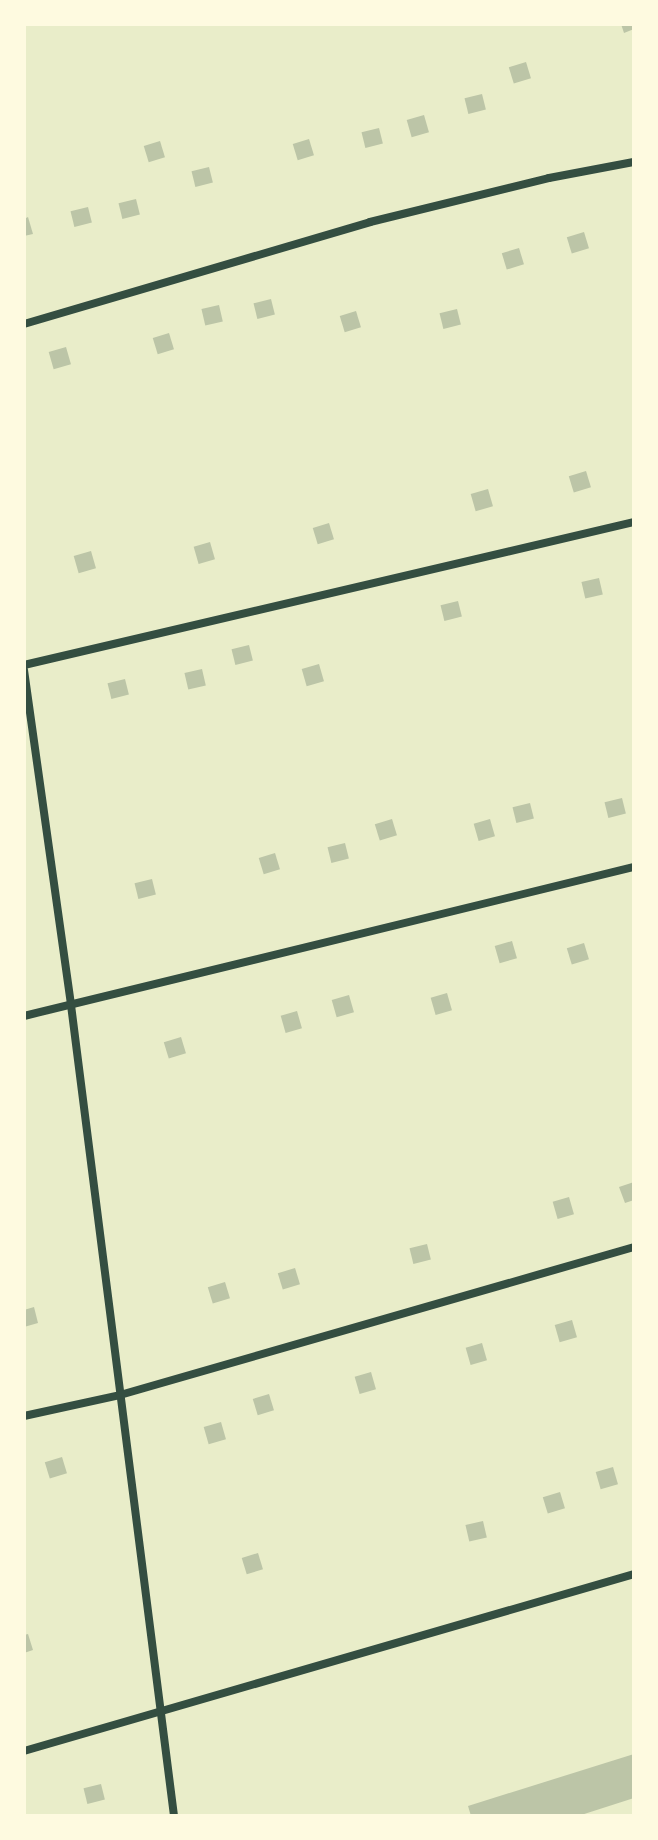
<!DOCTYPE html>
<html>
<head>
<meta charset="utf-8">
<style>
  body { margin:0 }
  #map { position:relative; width:658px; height:1840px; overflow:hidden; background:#e9edc9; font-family:"Exo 2",sans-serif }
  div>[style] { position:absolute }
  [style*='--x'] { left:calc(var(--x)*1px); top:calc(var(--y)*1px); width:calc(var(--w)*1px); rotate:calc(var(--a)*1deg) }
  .building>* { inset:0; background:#bcc5a7; transform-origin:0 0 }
  .minor>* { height:8px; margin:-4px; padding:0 4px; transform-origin:4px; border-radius:4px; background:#344e41 }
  span { translate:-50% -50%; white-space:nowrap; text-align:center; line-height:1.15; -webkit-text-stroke:8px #fefae0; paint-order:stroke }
  .frame { position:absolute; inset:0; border:26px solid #fefae0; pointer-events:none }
</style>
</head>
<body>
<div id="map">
  <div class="building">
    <div style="clip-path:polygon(621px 24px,634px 24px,634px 29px,624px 33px)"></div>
    <div style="left:526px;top:62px;width:17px;height:18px;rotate:73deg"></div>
    <div style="left:482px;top:94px;width:16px;height:18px;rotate:76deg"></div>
    <div style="left:424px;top:115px;width:18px;height:18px;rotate:74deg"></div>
    <div style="left:379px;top:128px;width:16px;height:18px;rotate:76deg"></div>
    <div style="left:309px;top:139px;width:17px;height:17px;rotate:73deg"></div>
    <div style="left:160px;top:141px;width:17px;height:17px;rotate:73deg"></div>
    <div style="left:209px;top:167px;width:16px;height:18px;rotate:76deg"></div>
    <div style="left:136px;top:199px;width:16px;height:18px;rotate:76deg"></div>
    <div style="left:88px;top:207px;width:16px;height:18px;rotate:76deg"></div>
    <div style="clip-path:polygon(28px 217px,33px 234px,24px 236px,24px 219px)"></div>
    <div style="left:584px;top:232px;width:17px;height:18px;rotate:73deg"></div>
    <div style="left:519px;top:248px;width:17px;height:18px;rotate:73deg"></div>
    <div style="left:271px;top:299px;width:16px;height:18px;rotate:76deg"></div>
    <div style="left:219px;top:305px;width:17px;height:18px;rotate:77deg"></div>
    <div style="left:457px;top:309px;width:16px;height:18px;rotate:76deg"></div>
    <div style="left:356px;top:311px;width:17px;height:17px;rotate:73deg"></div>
    <div style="left:169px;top:333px;width:17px;height:17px;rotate:73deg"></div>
    <div style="left:66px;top:347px;width:18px;height:18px;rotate:74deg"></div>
    <div style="left:586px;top:471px;width:17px;height:18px;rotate:73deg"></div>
    <div style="left:488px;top:489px;width:18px;height:18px;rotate:74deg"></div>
    <div style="left:329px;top:523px;width:17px;height:17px;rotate:73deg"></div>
    <div style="left:210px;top:542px;width:18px;height:17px;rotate:74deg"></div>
    <div style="left:91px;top:551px;width:18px;height:18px;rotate:74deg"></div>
    <div style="left:599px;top:578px;width:17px;height:18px;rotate:77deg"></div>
    <div style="left:458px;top:601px;width:16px;height:18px;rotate:76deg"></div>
    <div style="left:249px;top:645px;width:16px;height:18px;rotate:76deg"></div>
    <div style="left:319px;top:664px;width:18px;height:18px;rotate:74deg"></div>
    <div style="left:202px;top:669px;width:17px;height:18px;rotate:77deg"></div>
    <div style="left:125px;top:679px;width:16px;height:18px;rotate:76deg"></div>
    <div style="left:622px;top:798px;width:16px;height:18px;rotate:76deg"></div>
    <div style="left:530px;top:803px;width:16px;height:18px;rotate:76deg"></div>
    <div style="left:392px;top:819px;width:17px;height:18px;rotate:73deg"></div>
    <div style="left:490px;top:819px;width:18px;height:17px;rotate:74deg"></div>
    <div style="left:345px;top:843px;width:16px;height:18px;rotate:76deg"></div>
    <div style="left:275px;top:853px;width:17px;height:17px;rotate:73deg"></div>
    <div style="left:152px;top:879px;width:16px;height:18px;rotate:76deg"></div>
    <div style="left:512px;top:941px;width:18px;height:18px;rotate:74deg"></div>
    <div style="left:584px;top:943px;width:17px;height:18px;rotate:73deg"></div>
    <div style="left:447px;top:993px;width:18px;height:17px;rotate:74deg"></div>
    <div style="left:349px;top:995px;width:18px;height:18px;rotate:74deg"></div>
    <div style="left:297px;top:1011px;width:18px;height:17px;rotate:74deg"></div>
    <div style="left:181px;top:1037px;width:17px;height:18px;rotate:73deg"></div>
    <div style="clip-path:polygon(634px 1182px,634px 1200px,625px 1203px,619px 1187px)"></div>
    <div style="left:569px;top:1197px;width:18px;height:17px;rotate:74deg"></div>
    <div style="left:427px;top:1244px;width:16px;height:18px;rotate:76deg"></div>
    <div style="left:295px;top:1268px;width:17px;height:18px;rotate:73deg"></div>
    <div style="left:225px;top:1282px;width:17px;height:18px;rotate:73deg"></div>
    <div style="clip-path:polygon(34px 1307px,38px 1323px,24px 1327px,24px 1310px)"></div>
    <div style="left:572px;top:1320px;width:18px;height:18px;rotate:74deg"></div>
    <div style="left:482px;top:1343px;width:18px;height:17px;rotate:74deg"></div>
    <div style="left:371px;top:1372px;width:18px;height:17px;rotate:74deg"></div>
    <div style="left:269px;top:1394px;width:17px;height:17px;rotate:73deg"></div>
    <div style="left:221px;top:1422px;width:18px;height:18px;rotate:74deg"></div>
    <div style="left:62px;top:1457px;width:17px;height:18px;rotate:73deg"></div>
    <div style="left:613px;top:1467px;width:18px;height:18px;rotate:74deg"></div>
    <div style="left:560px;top:1492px;width:17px;height:18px;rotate:73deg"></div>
    <div style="left:483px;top:1521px;width:17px;height:18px;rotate:77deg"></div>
    <div style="left:258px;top:1553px;width:17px;height:17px;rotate:73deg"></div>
    <div style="clip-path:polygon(28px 1634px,33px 1650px,24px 1653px,24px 1635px)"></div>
    <div style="clip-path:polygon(634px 1754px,634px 1798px,578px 1816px,471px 1816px,468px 1806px)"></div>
    <div style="left:101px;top:1784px;width:16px;height:18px;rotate:76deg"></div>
  </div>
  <div class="minor">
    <div style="--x:24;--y:324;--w:361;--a:-16.4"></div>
    <div style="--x:370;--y:222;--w:184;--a:-13.8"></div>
    <div style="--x:549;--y:178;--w:86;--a:-10.7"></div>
    <div style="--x:24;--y:665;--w:627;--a:-13.19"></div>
    <div style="--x:24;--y:670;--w:338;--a:82"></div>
    <div style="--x:71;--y:1005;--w:818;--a:82.76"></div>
    <div style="--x:24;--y:1016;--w:628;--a:-13.73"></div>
    <div style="--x:24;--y:1416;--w:98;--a:-12.3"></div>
    <div style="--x:120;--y:1395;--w:535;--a:-16.06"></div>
    <div style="--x:24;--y:1751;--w:635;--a:-16.18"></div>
  </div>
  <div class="frame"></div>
</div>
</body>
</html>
